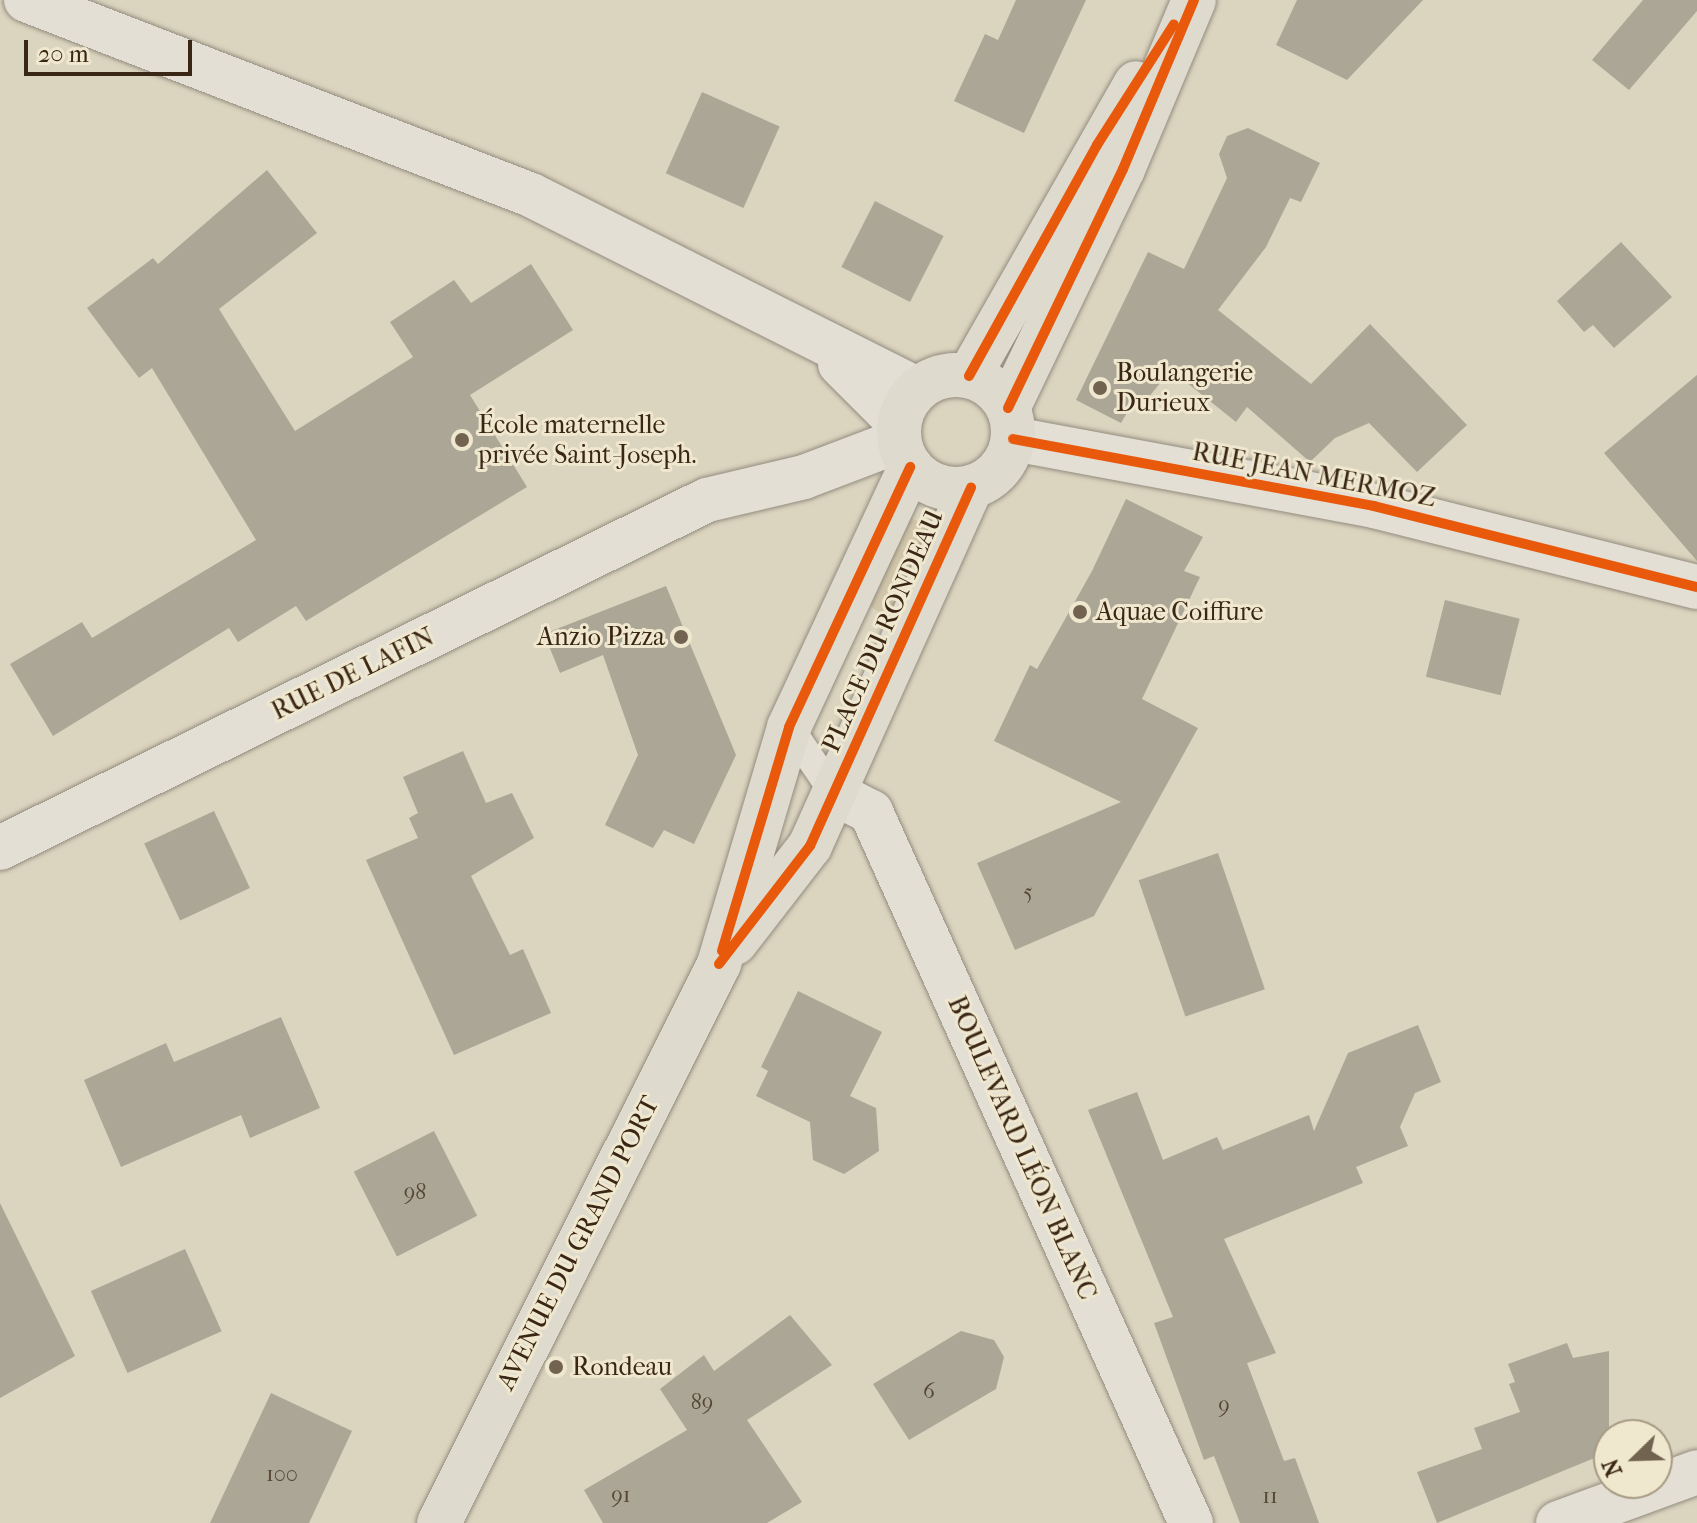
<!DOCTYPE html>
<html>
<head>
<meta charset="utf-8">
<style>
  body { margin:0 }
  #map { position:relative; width:1697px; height:1523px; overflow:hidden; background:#dbd4bf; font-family:"IM FELL French Canon",serif }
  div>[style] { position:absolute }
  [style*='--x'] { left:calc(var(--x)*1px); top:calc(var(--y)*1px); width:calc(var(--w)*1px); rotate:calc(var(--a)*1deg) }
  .green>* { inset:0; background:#d1c6aa }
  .building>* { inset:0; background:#aca697; transform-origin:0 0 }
  .roads { filter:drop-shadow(0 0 2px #938c7f) drop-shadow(0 0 2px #938c7f) }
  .lane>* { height:28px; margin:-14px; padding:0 14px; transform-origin:14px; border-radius:14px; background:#e3dfd5 }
  .street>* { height:44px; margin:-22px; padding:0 22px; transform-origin:22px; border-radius:22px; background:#e3dfd5 }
  .secondary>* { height:44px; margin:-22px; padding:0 22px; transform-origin:22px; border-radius:22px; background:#e3dfd5 }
  .primary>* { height:44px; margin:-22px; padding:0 22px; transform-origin:22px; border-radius:22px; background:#dedace }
  .primary>.ring { margin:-22px; padding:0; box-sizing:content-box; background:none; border:44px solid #dedace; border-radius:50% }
  .cycleway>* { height:10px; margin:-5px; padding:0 5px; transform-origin:5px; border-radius:5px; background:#e8590c }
  .dots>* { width:22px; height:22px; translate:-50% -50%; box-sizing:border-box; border:4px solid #efe7ce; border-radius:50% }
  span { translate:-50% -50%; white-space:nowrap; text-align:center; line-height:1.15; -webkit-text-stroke:6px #efe7ce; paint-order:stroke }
  .number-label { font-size:22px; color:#564636 }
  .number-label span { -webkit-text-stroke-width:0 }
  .poi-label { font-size:26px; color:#3a2615 }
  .left { translate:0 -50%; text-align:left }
  .right { translate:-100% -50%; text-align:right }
  .street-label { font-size:26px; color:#3a2615 }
  .north { position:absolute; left:1593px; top:1419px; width:80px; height:80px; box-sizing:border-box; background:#efe7ce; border:2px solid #a79a84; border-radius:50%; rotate:247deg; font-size:22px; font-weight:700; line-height:32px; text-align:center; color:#3a2615 }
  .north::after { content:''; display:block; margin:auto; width:28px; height:36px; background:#726350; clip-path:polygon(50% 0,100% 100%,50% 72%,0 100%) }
  .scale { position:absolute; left:24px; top:40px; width:168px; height:36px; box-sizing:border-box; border:4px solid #3a2615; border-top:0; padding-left:10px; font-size:24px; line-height:28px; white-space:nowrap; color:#3a2615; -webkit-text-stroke:6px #efe7ce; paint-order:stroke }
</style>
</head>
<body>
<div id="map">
  <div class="green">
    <div style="clip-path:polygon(910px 518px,927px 525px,891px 619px,864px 603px)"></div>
  </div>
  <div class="building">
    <div style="clip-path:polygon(1016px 0,1086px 0,1024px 133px,954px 101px,985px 34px,998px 40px)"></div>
    <div style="clip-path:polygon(1297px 0,1423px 0,1347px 80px,1276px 45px)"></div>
    <div style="clip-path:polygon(1643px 0,1697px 0,1697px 11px,1629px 90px,1592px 60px)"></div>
    <div style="left:702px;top:92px;width:85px;height:89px;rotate:24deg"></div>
    <div style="clip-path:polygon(1248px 128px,1320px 163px,1301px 202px,1290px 198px,1266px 247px,1218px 310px,1311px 384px,1370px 324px,1467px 425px,1417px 472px,1369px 423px,1335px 438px,1310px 462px,1247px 407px,1236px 422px,1171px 370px,1143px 404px,1134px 401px,1121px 423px,1076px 400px,1148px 252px,1184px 269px,1227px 178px,1219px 154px,1227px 136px)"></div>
    <div style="clip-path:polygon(267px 170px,317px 233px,219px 309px,295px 431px,413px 357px,390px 322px,454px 280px,471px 303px,531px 264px,573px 330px,470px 395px,527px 487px,306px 621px,296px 606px,238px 642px,229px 628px,53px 736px,10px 664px,82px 622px,92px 638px,256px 540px,152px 368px,139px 378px,87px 308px,153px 258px,158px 264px)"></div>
    <div style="left:875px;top:201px;width:77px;height:74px;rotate:27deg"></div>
    <div style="clip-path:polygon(1621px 242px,1672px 297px,1614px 348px,1593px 325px,1584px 332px,1557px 301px)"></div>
    <div style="clip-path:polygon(1697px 375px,1697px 561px,1604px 453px)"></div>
    <div style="clip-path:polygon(1126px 499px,1203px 537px,1184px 571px,1200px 577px,1142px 699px,1198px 728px,1094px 916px,1015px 950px,977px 863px,1121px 802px,994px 741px,1030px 665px,1037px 669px,1092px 571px)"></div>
    <div style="clip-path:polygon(666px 586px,736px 755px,694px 844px,664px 830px,653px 848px,605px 825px,638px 755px,603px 655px,560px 673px,544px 634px)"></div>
    <div style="left:1445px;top:600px;width:77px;height:79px;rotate:14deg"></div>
    <div style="clip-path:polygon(463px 751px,486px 803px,512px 793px,534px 838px,471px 876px,510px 955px,523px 949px,551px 1013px,454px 1055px,366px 860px,418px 838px,409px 818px,418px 813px,403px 777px)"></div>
    <div style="left:214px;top:811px;width:85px;height:77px;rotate:65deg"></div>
    <div style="left:1218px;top:853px;width:144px;height:84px;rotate:71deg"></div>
    <div style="clip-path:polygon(798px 991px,882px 1032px,850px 1096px,876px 1108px,879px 1151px,844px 1174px,813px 1160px,810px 1122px,756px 1096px,768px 1071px,761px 1067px)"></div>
    <div style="clip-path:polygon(281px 1017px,320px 1108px,250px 1138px,241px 1115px,121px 1167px,84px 1080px,166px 1043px,174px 1062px)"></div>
    <div style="clip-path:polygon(1418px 1025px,1441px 1082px,1415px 1093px,1400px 1127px,1408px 1146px,1356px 1167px,1363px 1183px,1224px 1239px,1276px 1353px,1247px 1363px,1284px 1461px,1295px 1458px,1319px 1523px,1240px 1523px,1214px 1456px,1204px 1460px,1154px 1323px,1173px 1317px,1088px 1110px,1137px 1092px,1163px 1160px,1217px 1137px,1223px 1150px,1309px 1115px,1314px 1131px,1348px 1053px)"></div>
    <div style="left:434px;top:1131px;width:95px;height:90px;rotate:63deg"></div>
    <div style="clip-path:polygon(0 1203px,75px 1356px,0 1398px)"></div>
    <div style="left:185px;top:1249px;width:90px;height:103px;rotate:66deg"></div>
    <div style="clip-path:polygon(790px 1315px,832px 1365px,747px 1420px,802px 1502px,767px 1523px,603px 1523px,584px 1490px,687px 1430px,660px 1389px,704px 1355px,714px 1371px)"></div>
    <div style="clip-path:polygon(961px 1331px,994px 1340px,1004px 1357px,996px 1389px,909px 1440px,873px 1384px)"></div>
    <div style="clip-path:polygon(1567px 1343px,1573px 1358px,1609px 1351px,1609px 1452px,1437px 1523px,1417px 1472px,1482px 1449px,1474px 1428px,1520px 1412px,1509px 1384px,1515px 1382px,1508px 1364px)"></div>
    <div style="clip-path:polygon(271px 1393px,352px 1431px,309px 1523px,210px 1523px)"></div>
  </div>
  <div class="roads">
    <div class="lane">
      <div style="--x:789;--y:727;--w:80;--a:55.7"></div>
    </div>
    <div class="street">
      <div style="--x:1013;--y:439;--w:367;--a:10.5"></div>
      <div style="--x:1374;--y:506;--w:333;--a:14.1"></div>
      <div style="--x:834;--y:793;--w:42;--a:27.2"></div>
      <div style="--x:871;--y:812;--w:780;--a:65.77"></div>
      <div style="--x:0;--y:848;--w:788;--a:-26.21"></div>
      <div style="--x:707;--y:500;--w:100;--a:-13.3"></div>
      <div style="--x:804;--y:477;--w:102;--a:-20.8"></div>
      <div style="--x:1558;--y:1523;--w:148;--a:-20.1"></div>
    </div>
    <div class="secondary">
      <div style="--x:26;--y:0;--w:541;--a:21.11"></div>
      <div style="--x:531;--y:195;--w:431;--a:26.7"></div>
      <div style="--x:840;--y:364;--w:83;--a:45"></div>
    </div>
    <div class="primary">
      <div class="ring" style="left:899px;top:375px;width:70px;height:70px"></div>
      <div style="--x:969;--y:376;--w:337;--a:-60.3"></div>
      <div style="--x:1008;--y:408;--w:265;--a:-64.3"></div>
      <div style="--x:1123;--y:169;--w:183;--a:-67.2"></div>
      <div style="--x:735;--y:943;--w:123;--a:-52.3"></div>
      <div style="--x:810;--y:846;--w:393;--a:-65.8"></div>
      <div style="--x:439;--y:1523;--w:625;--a:-63.39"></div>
      <div style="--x:719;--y:964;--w:247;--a:-73.5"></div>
      <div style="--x:789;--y:727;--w:287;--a:-65"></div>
    </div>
  </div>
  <div class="cycleway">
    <div style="--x:969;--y:376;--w:264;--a:-61"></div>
    <div style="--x:1097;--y:145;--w:143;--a:-57.5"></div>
    <div style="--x:1008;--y:408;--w:265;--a:-64.3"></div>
    <div style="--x:1123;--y:169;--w:183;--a:-67.2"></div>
    <div style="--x:1013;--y:439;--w:367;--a:10.5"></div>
    <div style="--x:1374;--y:506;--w:333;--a:14.1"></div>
    <div style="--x:722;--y:951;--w:234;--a:-73.3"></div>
    <div style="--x:789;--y:727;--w:287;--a:-65"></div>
    <div style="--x:719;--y:964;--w:149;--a:-52.4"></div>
    <div style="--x:810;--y:846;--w:393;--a:-65.8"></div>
  </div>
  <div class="dots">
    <div style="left:1100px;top:388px;background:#726350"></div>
    <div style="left:462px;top:440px;background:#726350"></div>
    <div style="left:1080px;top:612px;background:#726350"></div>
    <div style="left:681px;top:637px;background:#726350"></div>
    <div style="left:556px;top:1367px;background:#726350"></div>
  </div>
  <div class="number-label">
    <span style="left:1028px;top:893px">5</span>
    <span style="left:415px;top:1193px">98</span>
    <span style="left:929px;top:1392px">6</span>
    <span style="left:702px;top:1403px">89</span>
    <span style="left:1224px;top:1406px">9</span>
    <span style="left:282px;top:1475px">100</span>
    <span style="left:621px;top:1496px">91</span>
    <span style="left:1270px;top:1497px">11</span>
  </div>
  <div class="poi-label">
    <span class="left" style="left:1116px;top:388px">Boulangerie<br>Durieux</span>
    <span class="left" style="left:478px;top:440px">École maternelle<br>privée Saint-Joseph.</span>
    <span class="left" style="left:1096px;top:612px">Aquae Coiffure</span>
    <span class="right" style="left:665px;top:637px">Anzio Pizza</span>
    <span class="left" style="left:572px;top:1367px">Rondeau</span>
  </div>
  <div class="street-label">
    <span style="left:1314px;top:475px;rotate:11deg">RUE JEAN MERMOZ</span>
    <span style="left:883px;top:631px;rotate:-66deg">PLACE DU RONDEAU</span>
    <span style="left:353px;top:674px;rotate:-26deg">RUE DE LAFIN</span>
    <span style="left:1022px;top:1148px;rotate:66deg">BOULEVARD LÉON BLANC</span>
    <span style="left:578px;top:1243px;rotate:-63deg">AVENUE DU GRAND PORT</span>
  </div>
  <div class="north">N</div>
  <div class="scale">20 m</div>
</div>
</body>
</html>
